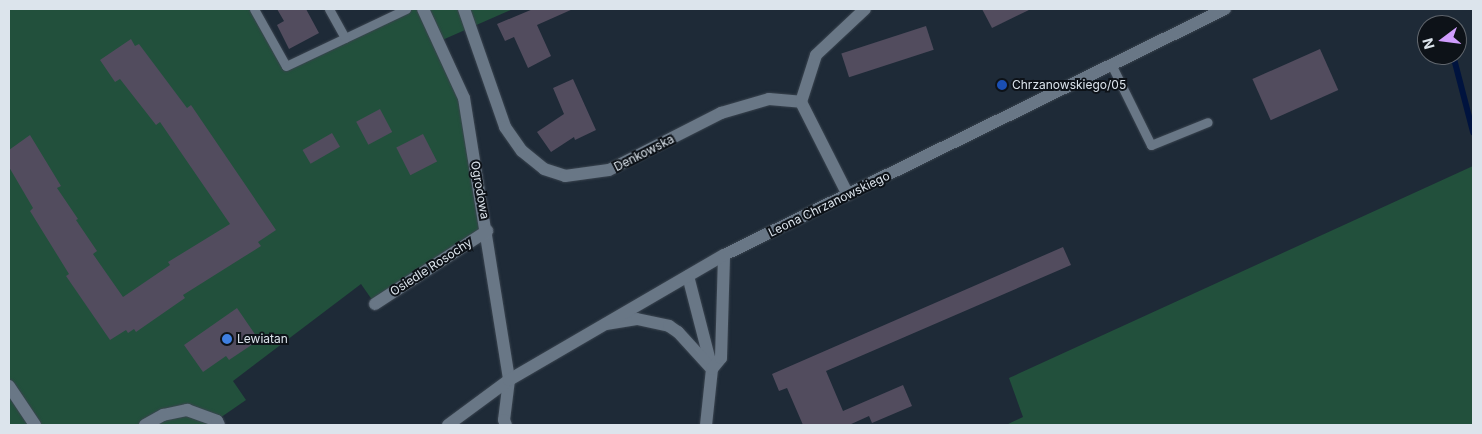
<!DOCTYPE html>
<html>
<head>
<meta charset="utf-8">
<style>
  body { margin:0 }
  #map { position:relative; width:1482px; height:434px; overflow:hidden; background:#1e2a37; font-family:Inter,sans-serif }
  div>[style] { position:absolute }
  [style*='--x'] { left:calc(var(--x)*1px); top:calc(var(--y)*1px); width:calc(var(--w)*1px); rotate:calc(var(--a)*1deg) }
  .green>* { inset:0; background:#22503c }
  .stream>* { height:6px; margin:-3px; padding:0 3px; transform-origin:3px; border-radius:3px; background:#00133e }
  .building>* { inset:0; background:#524c5e; transform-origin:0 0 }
  .roads { filter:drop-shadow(0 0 1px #3a444f) drop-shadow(0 0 1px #3a444f) }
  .service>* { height:9px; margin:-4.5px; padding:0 4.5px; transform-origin:4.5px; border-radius:4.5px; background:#697786 }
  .minor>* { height:12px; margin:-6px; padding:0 6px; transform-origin:6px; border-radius:6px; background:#697786 }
  .tertiary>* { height:12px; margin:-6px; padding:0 6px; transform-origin:6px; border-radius:6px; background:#697786 }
  .dots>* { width:14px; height:14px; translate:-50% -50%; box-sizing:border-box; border:2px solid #0d1218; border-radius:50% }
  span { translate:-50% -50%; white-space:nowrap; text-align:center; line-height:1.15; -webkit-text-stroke:4px #0d1218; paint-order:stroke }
  .poi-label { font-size:12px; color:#dce4ec }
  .left { translate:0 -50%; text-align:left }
  .street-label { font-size:12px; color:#dce4ec }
  .frame { position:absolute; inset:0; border:10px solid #dce4ec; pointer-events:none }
  .north { position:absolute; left:1417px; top:15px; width:50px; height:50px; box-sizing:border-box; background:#0d1218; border:1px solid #60666d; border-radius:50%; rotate:255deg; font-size:14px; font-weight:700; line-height:20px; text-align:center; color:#dce4ec }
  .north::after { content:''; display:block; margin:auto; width:18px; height:22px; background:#d09dfe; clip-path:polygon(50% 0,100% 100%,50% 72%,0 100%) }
</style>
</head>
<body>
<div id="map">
  <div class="green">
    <div style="clip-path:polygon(9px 9px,254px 9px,286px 66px,406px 9px,513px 9px,440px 41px,464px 98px,487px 231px,375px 304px,361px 284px,233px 381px,246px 400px,217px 420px,219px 425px,9px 425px)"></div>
    <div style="clip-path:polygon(1473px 166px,1473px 425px,1006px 425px,1023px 417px,1009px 378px)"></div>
  </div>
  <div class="stream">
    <div style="--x:1443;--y:18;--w:7;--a:74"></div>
    <div style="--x:1453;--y:55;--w:80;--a:75.4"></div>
  </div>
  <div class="building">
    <div style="clip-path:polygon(277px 9px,306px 9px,319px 33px,289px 49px,277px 25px,284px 21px)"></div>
    <div style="clip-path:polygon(533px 9px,573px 9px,537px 25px,551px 56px,528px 68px,514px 37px,505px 41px,497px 24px)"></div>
    <div style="clip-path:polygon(982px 9px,1031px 9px,992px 28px)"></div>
    <div style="left:926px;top:26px;width:25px;height:89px;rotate:72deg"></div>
    <div style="clip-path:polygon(131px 39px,135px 46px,139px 44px,187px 108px,191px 105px,276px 230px,258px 242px,261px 246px,183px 295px,185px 298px,136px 332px,134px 329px,128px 333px,126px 330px,110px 340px,66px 276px,69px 274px,30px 211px,33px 208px,9px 167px,9px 150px,30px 135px,61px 186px,57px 188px,78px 219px,76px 220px,97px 251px,93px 254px,123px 297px,170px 265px,168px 262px,230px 224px,160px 122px,156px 125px,120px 79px,115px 82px,100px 60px)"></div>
    <div style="left:1320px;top:49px;width:45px;height:74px;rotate:66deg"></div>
    <div style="clip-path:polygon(573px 79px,596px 130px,575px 140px,574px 137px,551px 152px,537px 132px,564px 114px,553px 88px)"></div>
    <div style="left:380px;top:109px;width:26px;height:27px;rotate:62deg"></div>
    <div style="left:332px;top:133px;width:16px;height:34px;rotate:60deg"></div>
    <div style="left:423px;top:134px;width:31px;height:30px;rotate:63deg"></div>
    <div style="clip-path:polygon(1063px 247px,1071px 265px,826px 371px,843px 411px,903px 385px,912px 406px,872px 423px,869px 416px,849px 425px,803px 425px,787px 388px,779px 391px,772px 374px)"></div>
    <div style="clip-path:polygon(237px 308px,259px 340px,229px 360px,226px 356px,203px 372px,184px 345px)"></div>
  </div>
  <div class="roads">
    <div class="service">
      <div style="--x:254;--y:9;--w:65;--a:60.7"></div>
      <div style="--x:286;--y:66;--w:133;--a:-25.4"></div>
      <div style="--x:329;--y:9;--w:33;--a:61"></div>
      <div style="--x:1112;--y:66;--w:88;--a:63.7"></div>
      <div style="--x:1151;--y:145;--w:61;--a:-22"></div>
    </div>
    <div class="minor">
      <div style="--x:423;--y:9;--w:98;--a:65.3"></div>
      <div style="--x:464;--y:98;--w:286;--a:80.9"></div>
      <div style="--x:509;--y:380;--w:40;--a:97.1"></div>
      <div style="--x:504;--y:420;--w:5;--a:68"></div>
      <div style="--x:464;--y:9;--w:125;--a:70.8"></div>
      <div style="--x:505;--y:127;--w:29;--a:55"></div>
      <div style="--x:522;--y:151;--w:28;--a:39"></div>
      <div style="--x:544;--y:169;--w:22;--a:18"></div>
      <div style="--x:565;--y:176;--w:44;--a:-7.8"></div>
      <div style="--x:609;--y:170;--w:126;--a:-27"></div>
      <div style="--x:721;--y:113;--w:50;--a:-16.3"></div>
      <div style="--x:769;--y:99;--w:32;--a:5"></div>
      <div style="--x:848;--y:195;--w:104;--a:-116.8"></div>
      <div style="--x:801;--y:102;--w:49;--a:-72.3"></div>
      <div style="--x:816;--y:55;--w:67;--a:-43.2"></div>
      <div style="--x:688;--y:276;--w:96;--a:75.5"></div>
      <div style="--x:712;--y:369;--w:56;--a:96.1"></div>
      <div style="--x:375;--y:304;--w:134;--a:-33.1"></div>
      <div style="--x:606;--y:324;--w:31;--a:-9"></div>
      <div style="--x:637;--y:319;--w:33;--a:12"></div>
      <div style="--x:669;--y:326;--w:11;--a:34"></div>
      <div style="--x:678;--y:332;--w:47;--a:47.6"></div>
      <div style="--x:712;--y:369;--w:14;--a:-51"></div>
      <div style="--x:721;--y:358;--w:103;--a:-88.3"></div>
      <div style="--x:9;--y:386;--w:47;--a:56.3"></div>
      <div style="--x:145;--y:425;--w:21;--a:-29"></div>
      <div style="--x:163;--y:415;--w:25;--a:-12"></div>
      <div style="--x:187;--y:410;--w:32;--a:20"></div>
      <div style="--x:217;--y:421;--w:4;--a:63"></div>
    </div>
    <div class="tertiary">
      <div style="--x:448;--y:425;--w:76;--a:-36.4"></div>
      <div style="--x:509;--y:380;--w:249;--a:-30.2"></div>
      <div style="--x:724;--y:255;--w:558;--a:-26.15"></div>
    </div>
  </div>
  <div class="dots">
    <div style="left:1002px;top:85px;background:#1a4fb4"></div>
    <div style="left:227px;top:339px;background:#3f7fe0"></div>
  </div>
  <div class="poi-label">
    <span class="left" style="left:1012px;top:85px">Chrzanowskiego/05</span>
    <span class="left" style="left:237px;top:339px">Lewiatan</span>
  </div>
  <div class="street-label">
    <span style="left:644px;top:153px;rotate:-27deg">Denkowska</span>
    <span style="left:480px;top:190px;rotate:80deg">Ogrodowa</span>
    <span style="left:829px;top:204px;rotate:-26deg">Leona Chrzanowskiego</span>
    <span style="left:431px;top:267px;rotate:-33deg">Osiedle Rosochy</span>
  </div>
  <div class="frame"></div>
  <div class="north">N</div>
</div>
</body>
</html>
